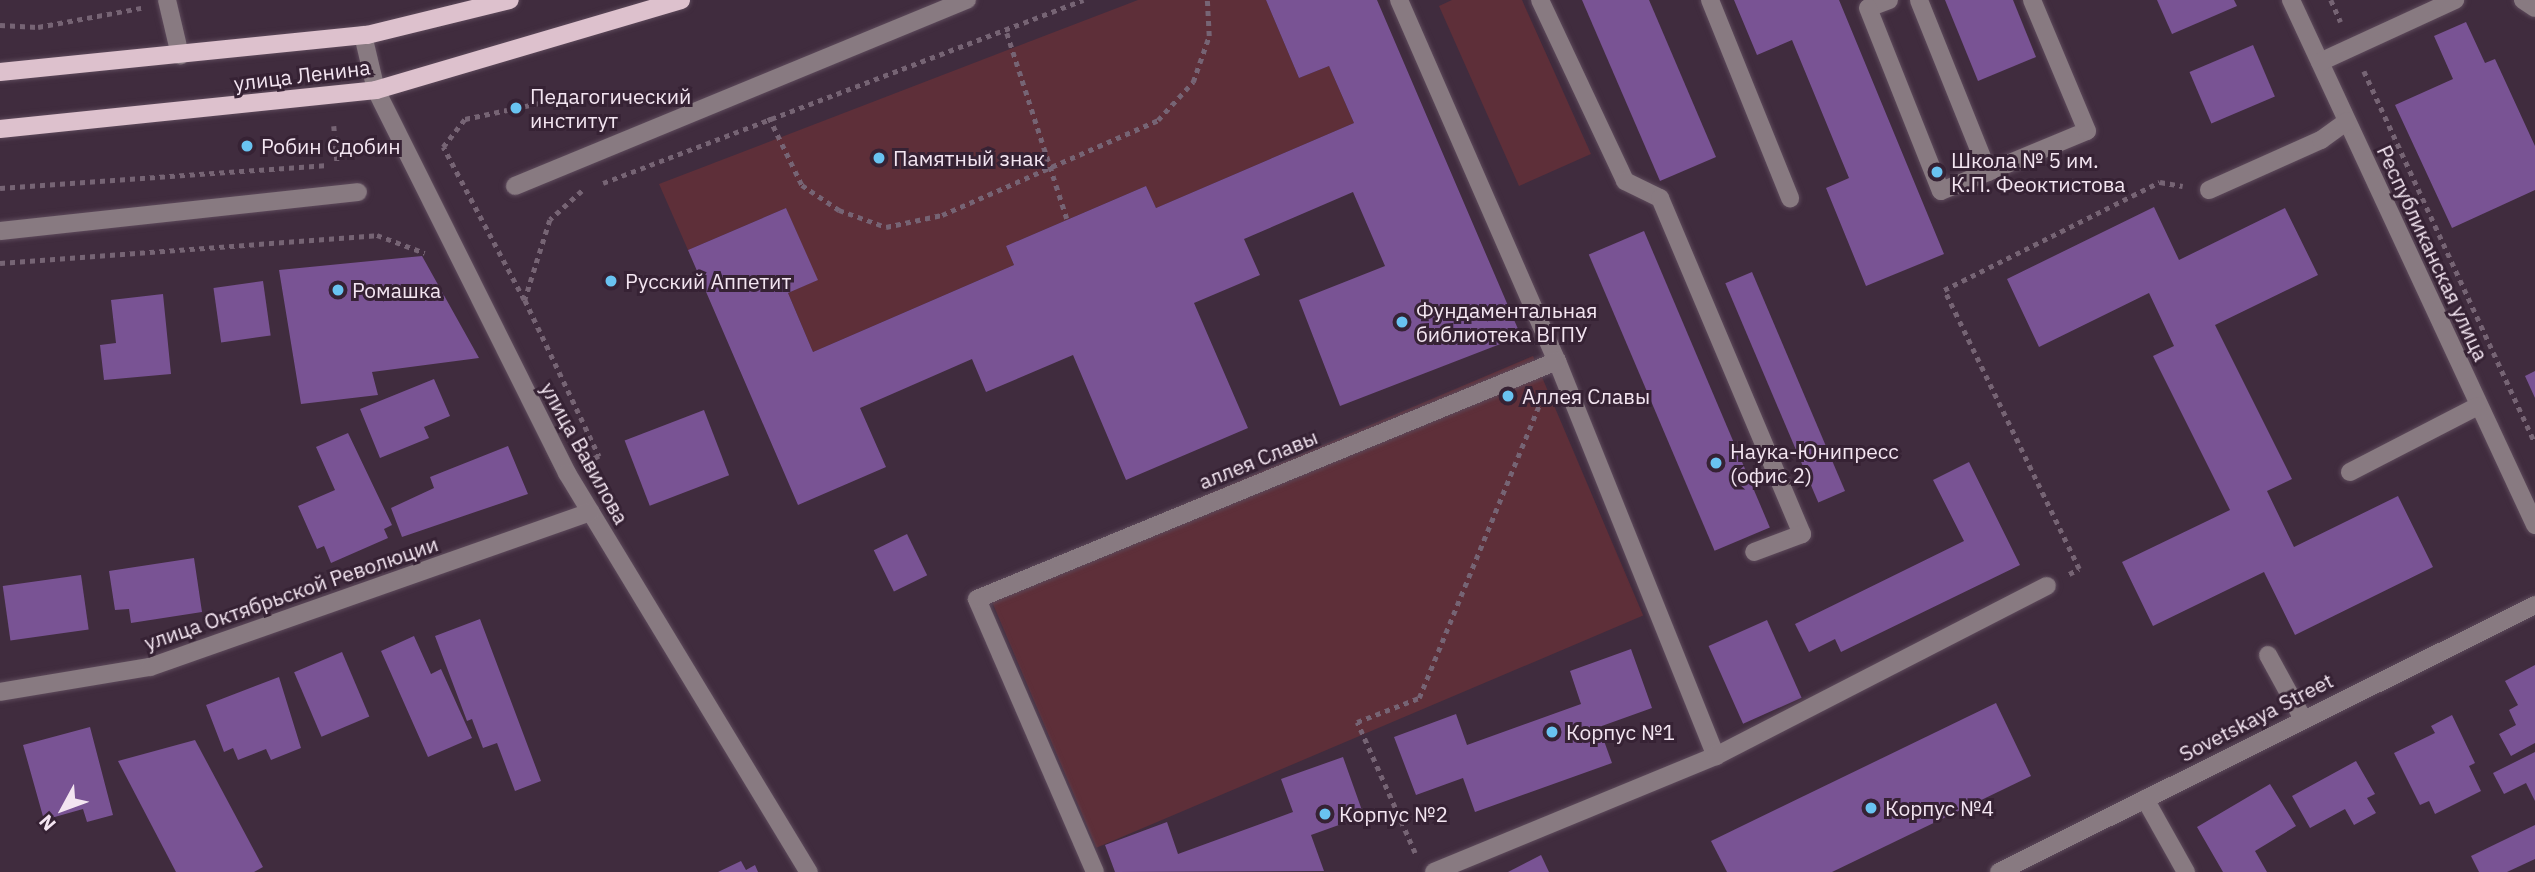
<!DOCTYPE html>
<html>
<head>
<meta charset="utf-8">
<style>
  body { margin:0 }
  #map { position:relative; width:2535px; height:872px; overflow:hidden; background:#402c3e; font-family:"IBM Plex Sans",sans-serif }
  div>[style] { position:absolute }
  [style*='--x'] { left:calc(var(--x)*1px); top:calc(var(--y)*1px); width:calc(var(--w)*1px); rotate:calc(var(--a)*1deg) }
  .green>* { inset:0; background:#5e2f39; transform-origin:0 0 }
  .building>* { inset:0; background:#795394; transform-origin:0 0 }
  .path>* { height:4.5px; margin-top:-2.25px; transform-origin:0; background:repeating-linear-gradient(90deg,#766474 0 5px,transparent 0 10px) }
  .roads { filter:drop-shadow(0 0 2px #5d4a5b) drop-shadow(0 0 2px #5d4a5b) }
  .minor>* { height:18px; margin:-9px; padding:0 9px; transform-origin:9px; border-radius:9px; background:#887a81 }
  .major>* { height:18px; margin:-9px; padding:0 9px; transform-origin:9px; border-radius:9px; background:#ddc1cd }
  .dots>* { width:19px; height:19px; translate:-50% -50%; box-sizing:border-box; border:4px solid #362234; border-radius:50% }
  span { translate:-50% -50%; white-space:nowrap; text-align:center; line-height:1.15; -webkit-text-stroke:6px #362234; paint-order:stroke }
  .street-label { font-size:21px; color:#f3e5f1 }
  .poi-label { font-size:21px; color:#f3e5f1 }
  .left { translate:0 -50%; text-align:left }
  .north { position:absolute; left:28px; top:774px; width:70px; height:70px; -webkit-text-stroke:5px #362234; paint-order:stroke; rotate:229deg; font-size:19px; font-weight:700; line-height:28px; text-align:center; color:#f3e5f1 }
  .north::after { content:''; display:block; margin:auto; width:24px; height:32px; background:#f3e5f1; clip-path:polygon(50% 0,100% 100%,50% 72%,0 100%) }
</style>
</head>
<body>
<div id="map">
  <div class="green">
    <div style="clip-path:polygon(1138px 0,1266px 0,1299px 78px,1329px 66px,1354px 123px,1156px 208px,1146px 186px,1006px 246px,1014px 265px,813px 352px,788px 293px,817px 280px,786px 208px,688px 250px,659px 184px)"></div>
    <div style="clip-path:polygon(1452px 0,1522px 0,1591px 154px,1519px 186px,1439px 6px)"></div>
    <div style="left:1533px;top:356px;width:282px;height:594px;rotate:67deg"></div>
  </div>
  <div class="building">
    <div style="clip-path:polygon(1266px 0,1377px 0,1521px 336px,1340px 406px,1299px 300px,1385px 266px,1353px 192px,1244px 239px,1260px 275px,1194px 303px,1248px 428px,1126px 480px,1073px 355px,986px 392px,972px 359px,860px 408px,886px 467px,798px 505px,688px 250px,786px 208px,818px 280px,788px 293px,813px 352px,1014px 265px,1006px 246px,1146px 186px,1156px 208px,1354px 123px,1329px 66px,1299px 78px)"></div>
    <div style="clip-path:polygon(1582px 0,1649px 0,1716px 157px,1660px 181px)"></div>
    <div style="clip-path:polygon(1734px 0,1839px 0,1944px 254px,1866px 286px,1826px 188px,1849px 178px,1792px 40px,1757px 55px)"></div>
    <div style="clip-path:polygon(1945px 0,2013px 0,2036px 57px,1978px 81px)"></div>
    <div style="clip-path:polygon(2157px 0,2234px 0,2237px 6px,2172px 34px)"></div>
    <div style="clip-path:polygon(2466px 22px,2485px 63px,2495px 59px,2535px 146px,2535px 190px,2452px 228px,2395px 105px,2453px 79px,2434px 36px)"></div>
    <div style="left:2253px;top:45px;width:56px;height:69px;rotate:67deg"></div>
    <div style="clip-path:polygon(2154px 207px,2179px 260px,2285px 208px,2318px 275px,2215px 325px,2292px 479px,2267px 491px,2294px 547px,2398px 496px,2433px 567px,2295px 635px,2264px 572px,2153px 626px,2122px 562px,2230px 510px,2153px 356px,2174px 346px,2149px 293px,2039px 347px,2007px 279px)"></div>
    <div style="left:1644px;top:231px;width:322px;height:60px;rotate:67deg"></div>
    <div style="clip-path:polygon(422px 256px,479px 358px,372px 372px,378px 395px,301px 404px,279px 270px)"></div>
    <div style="left:1752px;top:272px;width:238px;height:29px;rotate:67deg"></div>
    <div style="left:263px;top:281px;width:55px;height:50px;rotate:82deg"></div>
    <div style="clip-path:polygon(163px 294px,171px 374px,104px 380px,100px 345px,116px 343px,111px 300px)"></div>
    <div style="clip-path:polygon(2535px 371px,2535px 398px,2525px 376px)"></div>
    <div style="clip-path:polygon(434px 379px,450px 416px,424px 427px,429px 438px,380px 458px,360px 409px)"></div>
    <div style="left:704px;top:410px;width:70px;height:85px;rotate:69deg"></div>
    <div style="clip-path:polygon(348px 433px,392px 525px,384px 529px,388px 538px,331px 563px,324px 546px,317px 549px,298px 506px,335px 490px,316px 447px)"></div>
    <div style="clip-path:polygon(508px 446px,528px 494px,402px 537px,391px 508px,434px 488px,430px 477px)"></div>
    <div style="clip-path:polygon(1969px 462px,2020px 565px,1841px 652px,1835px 639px,1809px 652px,1795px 624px,1964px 541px,1933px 480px)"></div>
    <div style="left:907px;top:534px;width:46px;height:37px;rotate:64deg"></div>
    <div style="clip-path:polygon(194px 558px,202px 612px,131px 623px,129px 609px,115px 610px,109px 571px)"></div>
    <div style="left:81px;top:575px;width:55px;height:79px;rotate:82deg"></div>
    <div style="clip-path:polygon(480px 619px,541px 781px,515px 791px,497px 743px,483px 748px,472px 719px,467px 721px,435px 636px)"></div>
    <div style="left:1767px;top:620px;width:85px;height:64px;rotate:66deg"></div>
    <div style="clip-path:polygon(414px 636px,431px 674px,441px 669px,472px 738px,428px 757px,381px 651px)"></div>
    <div style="clip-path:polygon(1631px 649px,1652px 708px,1599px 727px,1612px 763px,1475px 812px,1463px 778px,1416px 795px,1394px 737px,1456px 714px,1467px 745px,1581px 704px,1570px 671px)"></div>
    <div style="left:342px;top:652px;width:70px;height:52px;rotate:67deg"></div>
    <div style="clip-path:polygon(2535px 665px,2535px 743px,2511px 756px,2499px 734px,2516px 725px,2509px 710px,2518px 705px,2505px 681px)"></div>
    <div style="clip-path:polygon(279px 677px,301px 748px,271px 760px,266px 749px,238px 760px,233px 748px,224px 752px,206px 705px)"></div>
    <div style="clip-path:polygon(1996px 703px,2031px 776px,1832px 872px,1727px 872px,1711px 841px)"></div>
    <div style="clip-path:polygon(2452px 715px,2475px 763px,2469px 766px,2481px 791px,2435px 814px,2429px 801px,2420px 805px,2394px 753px,2435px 733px,2431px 726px)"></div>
    <div style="clip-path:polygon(90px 727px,113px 815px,87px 822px,83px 809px,44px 820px,23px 745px)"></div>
    <div style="clip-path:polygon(195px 740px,263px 867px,254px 872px,176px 872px,118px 761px)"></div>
    <div style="clip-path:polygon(2535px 752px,2535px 801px,2526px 783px,2504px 794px,2493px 773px)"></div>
    <div style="clip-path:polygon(1343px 757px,1364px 816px,1311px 835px,1324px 871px,1115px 872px,1105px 845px,1167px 822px,1178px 854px,1293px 812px,1281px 779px)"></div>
    <div style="clip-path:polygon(2356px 761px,2375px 794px,2367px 798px,2376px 813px,2354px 825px,2345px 809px,2310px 828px,2292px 796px)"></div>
    <div style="clip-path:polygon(2270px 784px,2296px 826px,2255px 851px,2267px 872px,2223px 872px,2197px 827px)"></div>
    <div style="clip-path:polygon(2535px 825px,2535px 859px,2507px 872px,2479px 872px,2471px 856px)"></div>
    <div style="clip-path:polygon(1541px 855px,1549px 872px,1508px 872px)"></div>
    <div style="clip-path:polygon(741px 861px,746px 870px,755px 865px,758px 872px,718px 872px)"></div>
  </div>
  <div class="path">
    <div style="--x:2331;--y:0;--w:24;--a:66"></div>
    <div style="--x:0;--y:25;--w:38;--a:3"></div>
    <div style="--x:38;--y:27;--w:105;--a:-10.5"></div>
    <div style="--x:1007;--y:33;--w:195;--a:72.1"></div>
    <div style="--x:2364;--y:71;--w:409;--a:65.3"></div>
    <div style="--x:769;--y:117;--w:76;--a:64.1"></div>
    <div style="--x:802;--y:185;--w:45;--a:34"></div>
    <div style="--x:839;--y:210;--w:50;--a:19.9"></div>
    <div style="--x:886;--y:227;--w:57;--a:-12.1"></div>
    <div style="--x:942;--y:215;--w:236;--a:-23.7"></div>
    <div style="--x:1158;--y:120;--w:52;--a:-47.4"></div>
    <div style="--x:1193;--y:82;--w:49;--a:-70.8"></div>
    <div style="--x:1209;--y:36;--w:36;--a:-93"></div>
    <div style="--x:334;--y:126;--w:38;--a:85"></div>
    <div style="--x:603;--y:183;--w:514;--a:-20.87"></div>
    <div style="--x:0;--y:188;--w:329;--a:-4"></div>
    <div style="--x:582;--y:191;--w:43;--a:137.8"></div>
    <div style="--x:550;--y:220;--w:84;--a:107.4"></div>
    <div style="--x:525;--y:300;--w:173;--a:64.6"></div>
    <div style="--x:599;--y:456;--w:10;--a:151"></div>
    <div style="--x:0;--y:263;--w:378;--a:-4.2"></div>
    <div style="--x:377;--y:235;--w:51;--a:20.6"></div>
    <div style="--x:524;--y:300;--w:173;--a:-117.9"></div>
    <div style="--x:443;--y:147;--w:36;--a:-52"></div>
    <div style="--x:465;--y:119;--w:124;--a:-12.1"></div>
    <div style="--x:2069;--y:574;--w:11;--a:-27"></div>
    <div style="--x:2079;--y:569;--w:310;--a:-115.8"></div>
    <div style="--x:1944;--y:290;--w:241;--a:-26.6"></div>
    <div style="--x:2160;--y:182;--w:23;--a:10"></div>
    <div style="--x:1415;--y:853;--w:143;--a:-113.9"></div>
    <div style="--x:1357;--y:722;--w:66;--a:-21.2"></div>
    <div style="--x:1419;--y:698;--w:324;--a:-67.7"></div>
  </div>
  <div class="roads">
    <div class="minor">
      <div style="--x:167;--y:0;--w:57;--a:76.7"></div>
      <div style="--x:1399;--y:0;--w:394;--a:66.4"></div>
      <div style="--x:1557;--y:361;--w:426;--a:68.1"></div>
      <div style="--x:1540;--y:0;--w:200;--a:64.8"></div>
      <div style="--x:1625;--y:181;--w:39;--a:26"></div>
      <div style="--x:1660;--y:198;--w:365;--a:67.1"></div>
      <div style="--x:1802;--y:534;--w:51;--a:159.4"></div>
      <div style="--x:1710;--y:0;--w:214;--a:68"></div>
      <div style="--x:1889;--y:0;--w:22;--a:159"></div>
      <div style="--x:1868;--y:8;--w:197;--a:68.3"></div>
      <div style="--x:1941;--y:191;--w:51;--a:-22"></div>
      <div style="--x:1988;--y:172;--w:185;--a:-111.9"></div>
      <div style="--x:2291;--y:0;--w:579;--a:65.07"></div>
      <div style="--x:2523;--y:0;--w:14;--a:34"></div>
      <div style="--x:363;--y:35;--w:57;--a:76.7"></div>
      <div style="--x:376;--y:90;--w:428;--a:63.5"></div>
      <div style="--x:567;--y:473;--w:467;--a:58.8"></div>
      <div style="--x:2320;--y:62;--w:149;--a:-24.7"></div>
      <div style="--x:1988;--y:172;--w:107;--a:-22.5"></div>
      <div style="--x:2087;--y:131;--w:142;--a:-112.8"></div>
      <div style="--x:515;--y:186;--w:489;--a:-22.4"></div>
      <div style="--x:2209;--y:190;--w:123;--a:-24.1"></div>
      <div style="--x:2321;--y:140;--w:32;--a:-36"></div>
      <div style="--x:0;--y:231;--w:360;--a:-6.2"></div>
      <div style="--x:2350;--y:472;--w:144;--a:-27.3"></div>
      <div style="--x:2268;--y:655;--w:73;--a:61.3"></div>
      <div style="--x:0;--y:692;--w:152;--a:-9.5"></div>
      <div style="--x:150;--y:667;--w:467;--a:-19.4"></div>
      <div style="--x:2145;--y:799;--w:84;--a:60.7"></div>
      <div style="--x:1095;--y:872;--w:297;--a:-113.4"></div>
      <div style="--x:977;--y:599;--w:627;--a:-22.31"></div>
      <div style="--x:1434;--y:872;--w:305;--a:-22.4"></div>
      <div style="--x:1716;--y:756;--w:372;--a:-27.2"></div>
      <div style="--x:1999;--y:872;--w:599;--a:-26.48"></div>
    </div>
    <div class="major">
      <div style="--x:0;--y:72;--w:369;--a:-5.8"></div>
      <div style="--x:367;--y:35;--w:147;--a:-13.8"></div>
      <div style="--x:0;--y:129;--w:378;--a:-5.9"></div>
      <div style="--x:376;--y:90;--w:318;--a:-16.4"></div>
    </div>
  </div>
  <div class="dots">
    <div style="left:516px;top:108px;background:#69c3f1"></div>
    <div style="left:247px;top:146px;background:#69c3f1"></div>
    <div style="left:879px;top:158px;background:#69c3f1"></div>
    <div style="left:1937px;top:172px;background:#69c3f1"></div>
    <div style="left:611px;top:281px;background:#69c3f1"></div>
    <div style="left:338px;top:290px;background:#69c3f1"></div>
    <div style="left:1402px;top:322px;background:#69c3f1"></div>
    <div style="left:1508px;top:396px;background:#69c3f1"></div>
    <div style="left:1716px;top:463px;background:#69c3f1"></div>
    <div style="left:1552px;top:732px;background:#69c3f1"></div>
    <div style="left:1871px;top:808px;background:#69c3f1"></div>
    <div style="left:1325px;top:814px;background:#69c3f1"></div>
  </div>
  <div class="street-label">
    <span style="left:302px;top:75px;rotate:-7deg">улица Ленина</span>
    <span style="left:2433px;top:253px;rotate:65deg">Республиканская улица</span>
    <span style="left:585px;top:453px;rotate:61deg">улица Вавилова</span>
    <span style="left:1258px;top:459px;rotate:-22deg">аллея Славы</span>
    <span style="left:291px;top:593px;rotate:-19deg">улица Октябрьской Революции</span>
    <span style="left:2256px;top:717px;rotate:-27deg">Sovetskaya Street</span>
  </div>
  <div class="poi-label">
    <span class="left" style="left:530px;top:108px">Педагогический<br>институт</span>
    <span class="left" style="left:261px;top:146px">Робин Сдобин</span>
    <span class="left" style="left:893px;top:158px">Памятный знак</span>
    <span class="left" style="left:1951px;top:172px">Школа № 5 им.<br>К.П. Феоктистова</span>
    <span class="left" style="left:625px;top:281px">Русский Аппетит</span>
    <span class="left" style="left:352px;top:290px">Ромашка</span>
    <span class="left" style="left:1416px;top:322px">Фундаментальная<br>библиотека ВГПУ</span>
    <span class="left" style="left:1522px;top:396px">Аллея Славы</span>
    <span class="left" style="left:1730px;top:463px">Наука-Юнипресс<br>(офис 2)</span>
    <span class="left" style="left:1566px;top:732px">Корпус №1</span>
    <span class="left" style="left:1885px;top:808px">Корпус №4</span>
    <span class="left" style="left:1339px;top:814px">Корпус №2</span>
  </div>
  <div class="north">N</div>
</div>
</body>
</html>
